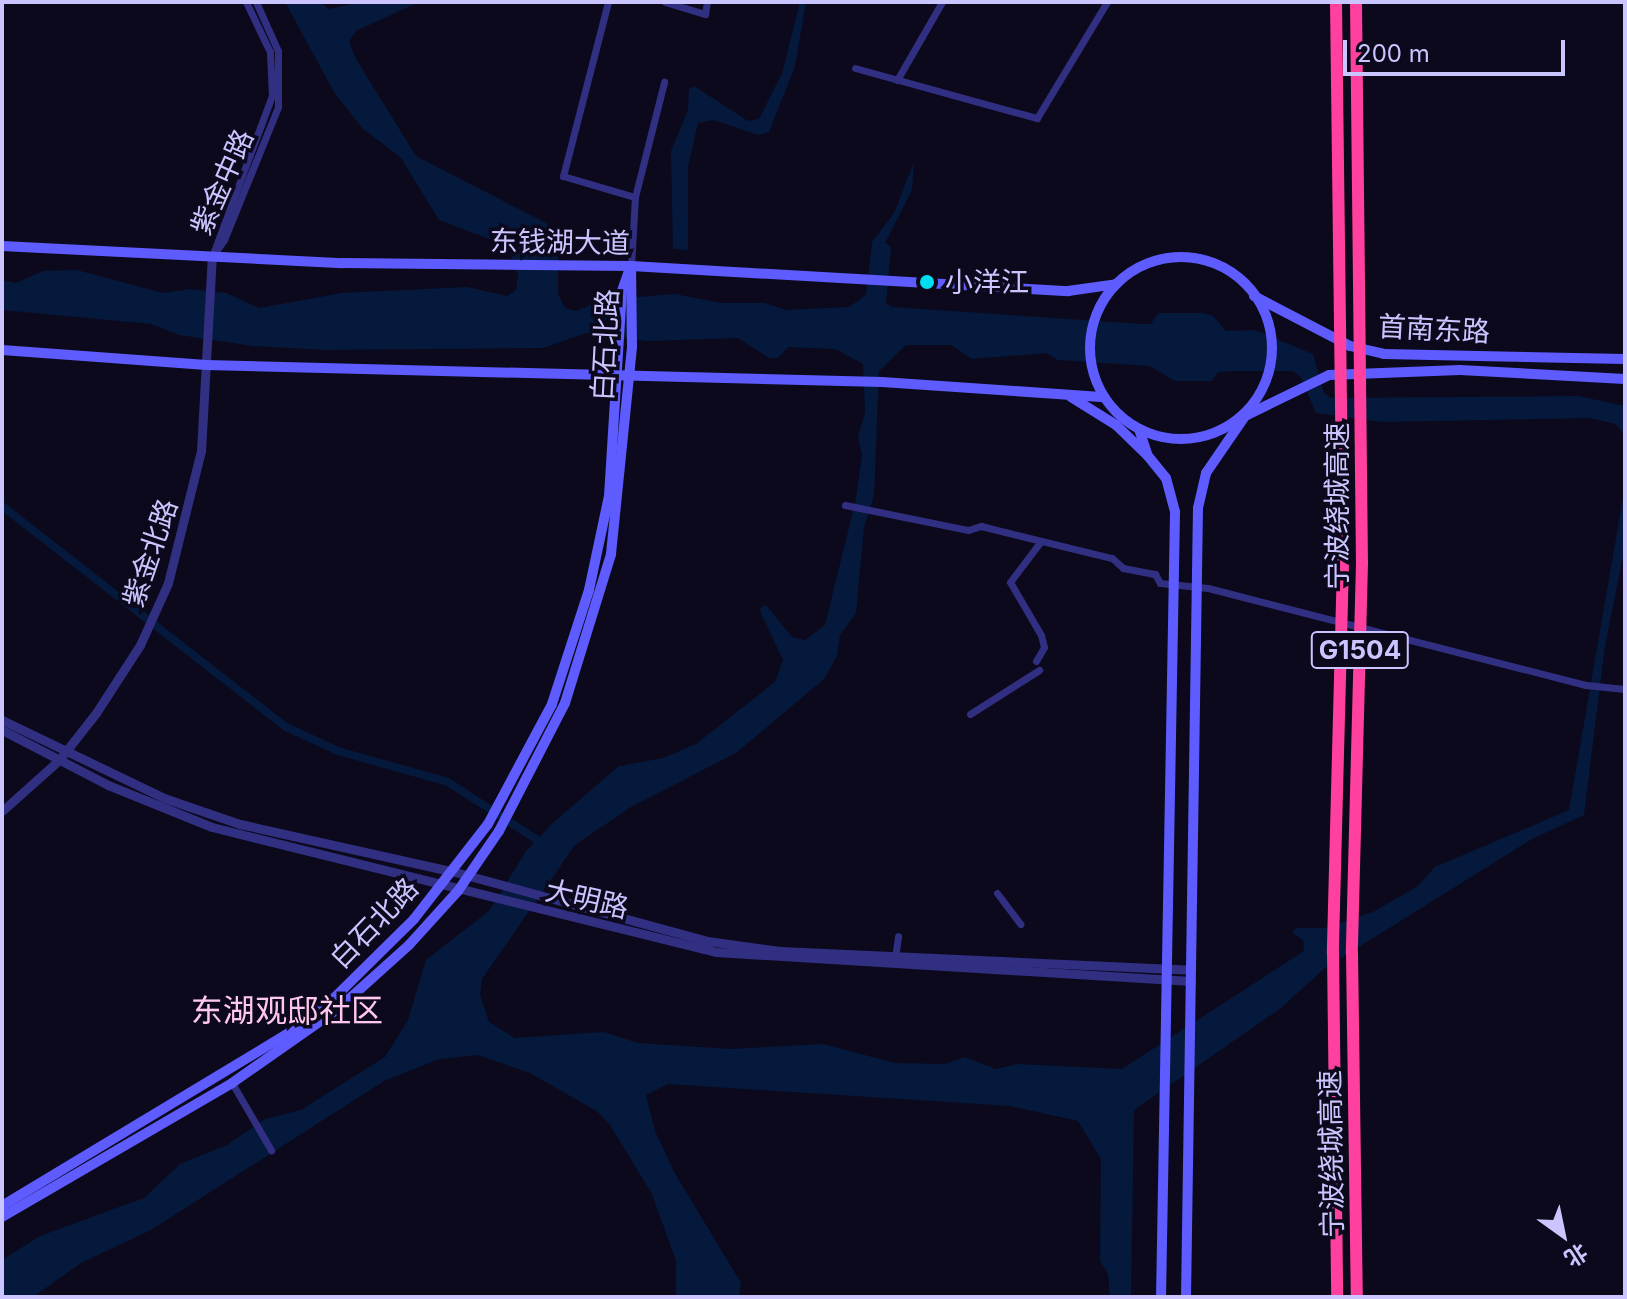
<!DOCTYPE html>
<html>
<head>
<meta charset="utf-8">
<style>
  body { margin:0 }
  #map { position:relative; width:1627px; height:1299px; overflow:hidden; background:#0c091d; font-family:Inter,"Noto Sans SC",sans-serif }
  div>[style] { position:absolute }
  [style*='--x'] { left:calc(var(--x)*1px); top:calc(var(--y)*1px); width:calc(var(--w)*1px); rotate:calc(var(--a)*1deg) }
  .water>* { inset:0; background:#04193c }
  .canal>* { height:8px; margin:-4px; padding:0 4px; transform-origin:4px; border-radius:4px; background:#04193c }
  .minor>* { height:7px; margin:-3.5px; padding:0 3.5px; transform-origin:3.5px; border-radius:3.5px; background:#312f81 }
  .tertiary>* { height:9px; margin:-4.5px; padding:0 4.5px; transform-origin:4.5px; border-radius:4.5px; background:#312f81 }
  .secondary>* { height:10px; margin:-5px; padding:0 5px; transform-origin:5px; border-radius:5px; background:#5e5cff }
  .secondary>.ring { margin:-5px; padding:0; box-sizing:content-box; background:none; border:10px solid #5e5cff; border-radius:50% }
  .motorway-bridge>* { height:12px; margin:-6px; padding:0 6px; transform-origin:6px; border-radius:6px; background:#ff409f }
  .dots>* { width:22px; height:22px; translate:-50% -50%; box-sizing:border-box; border:4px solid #0c091d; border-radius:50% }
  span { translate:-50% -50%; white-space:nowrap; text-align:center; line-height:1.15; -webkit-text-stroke:7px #0c091d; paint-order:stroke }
  .shield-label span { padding:2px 6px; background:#0c091d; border:2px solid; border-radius:6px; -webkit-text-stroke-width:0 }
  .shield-label { font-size:26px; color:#cbc5ff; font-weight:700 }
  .street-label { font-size:28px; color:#cbc5ff }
  .poi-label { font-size:28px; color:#cbc5ff }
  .left { translate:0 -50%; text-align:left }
  .quarter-label { font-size:32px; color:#ffc7ec }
  .frame { position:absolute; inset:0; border:4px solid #cbc5ff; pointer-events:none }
  .north { position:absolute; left:1523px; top:1195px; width:80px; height:80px; -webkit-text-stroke:6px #0c091d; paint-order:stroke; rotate:147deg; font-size:22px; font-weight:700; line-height:32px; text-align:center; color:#cbc5ff }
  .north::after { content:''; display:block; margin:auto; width:28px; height:36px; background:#cbc5ff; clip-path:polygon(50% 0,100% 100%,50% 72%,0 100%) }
  .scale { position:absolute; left:1343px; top:40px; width:222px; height:36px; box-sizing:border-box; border:4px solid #cbc5ff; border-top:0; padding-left:10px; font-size:24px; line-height:28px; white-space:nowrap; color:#cbc5ff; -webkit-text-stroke:6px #0c091d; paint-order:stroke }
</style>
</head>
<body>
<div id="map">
  <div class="water">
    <div style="clip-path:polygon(285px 2px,320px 2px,329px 9px,362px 2px,419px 2px,356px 31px,349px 41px,356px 59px,416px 156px,548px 224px,558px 246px,558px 294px,565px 308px,576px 311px,602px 300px,675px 294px,721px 303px,765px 303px,786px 310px,849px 307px,866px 295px,872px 242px,894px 213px,914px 162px,912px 190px,885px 243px,891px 247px,886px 303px,892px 307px,1143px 324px,1151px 324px,1158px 313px,1202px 313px,1212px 315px,1226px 331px,1255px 330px,1313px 354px,1324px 393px,1331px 398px,1578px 396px,1625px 406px,1625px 436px,1616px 424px,1590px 418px,1382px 422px,1316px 413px,1301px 377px,1292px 371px,1234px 371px,1218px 372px,1212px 381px,1175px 381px,1150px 366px,1058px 360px,1046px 353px,972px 359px,951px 345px,906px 345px,879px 371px,874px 496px,864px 527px,856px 613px,840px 635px,837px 656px,824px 679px,736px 753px,631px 807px,575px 845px,482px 979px,480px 995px,489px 1022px,515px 1038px,604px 1032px,638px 1043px,731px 1049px,823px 1044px,895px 1063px,945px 1064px,965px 1057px,996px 1069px,1017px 1064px,1122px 1069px,1304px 951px,1303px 940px,1292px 932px,1297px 928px,1326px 928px,1375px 911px,1418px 886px,1435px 867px,1569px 810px,1625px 486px,1625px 546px,1605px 646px,1584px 815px,1532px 839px,1325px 968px,1281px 1008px,1134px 1110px,1131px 1297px,1110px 1297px,1108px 1274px,1100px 1261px,1101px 1159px,1078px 1121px,1010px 1106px,668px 1084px,646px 1095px,655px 1131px,674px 1172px,741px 1283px,739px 1297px,676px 1297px,676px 1261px,652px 1194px,610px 1125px,598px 1112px,530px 1073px,478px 1055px,439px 1059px,384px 1081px,151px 1230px,81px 1263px,33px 1297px,2px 1297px,2px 1260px,40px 1236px,144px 1198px,180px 1164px,227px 1145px,265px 1119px,301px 1110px,385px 1057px,408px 1020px,426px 960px,489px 911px,526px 851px,554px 822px,619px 766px,663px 758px,696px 744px,775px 682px,783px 660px,759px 609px,766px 605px,792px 637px,805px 640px,825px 625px,856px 499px,862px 454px,858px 437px,865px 412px,863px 364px,835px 349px,788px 347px,778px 358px,769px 358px,738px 338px,648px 341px,586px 333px,543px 348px,325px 350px,253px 346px,179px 335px,151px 324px,2px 310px,2px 280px,16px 283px,43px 271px,77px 270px,163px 293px,190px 289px,226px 293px,259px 308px,342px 293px,467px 287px,507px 296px,516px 290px,518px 275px,508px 246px,439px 220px,401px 158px,362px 128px,334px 92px)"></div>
    <div style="clip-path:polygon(800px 2px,806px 2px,795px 66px,769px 132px,758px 135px,714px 120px,698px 123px,688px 167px,688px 250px,673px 249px,671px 151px,688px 110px,689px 89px,694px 86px,748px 121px,759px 119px,782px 73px)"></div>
  </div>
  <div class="canal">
    <div style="--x:2;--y:506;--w:360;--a:37.9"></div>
    <div style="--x:286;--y:727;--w:57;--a:24.8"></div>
    <div style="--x:338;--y:751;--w:114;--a:15.7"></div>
    <div style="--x:448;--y:782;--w:116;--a:33"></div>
  </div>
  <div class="minor">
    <div style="--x:608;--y:2;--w:180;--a:104.5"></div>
    <div style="--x:563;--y:176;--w:75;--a:16.3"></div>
    <div style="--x:665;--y:2;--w:42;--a:16.7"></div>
    <div style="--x:705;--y:14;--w:12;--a:-81"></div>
    <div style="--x:855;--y:68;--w:189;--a:15.4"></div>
    <div style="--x:1037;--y:118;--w:135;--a:-58.9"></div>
    <div style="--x:897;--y:80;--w:90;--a:-60"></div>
    <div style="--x:213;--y:254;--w:170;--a:-69.6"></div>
    <div style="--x:272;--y:95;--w:43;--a:-92.7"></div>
    <div style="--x:270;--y:52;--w:55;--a:-115.6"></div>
    <div style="--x:212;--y:257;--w:21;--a:-55"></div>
    <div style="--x:224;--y:240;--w:144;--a:-67.9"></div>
    <div style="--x:278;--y:107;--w:56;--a:-90"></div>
    <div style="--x:278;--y:51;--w:54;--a:-114.2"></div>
    <div style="--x:631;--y:266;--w:69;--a:-86.7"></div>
    <div style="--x:635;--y:197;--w:119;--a:-75.8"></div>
    <div style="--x:845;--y:505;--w:126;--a:11.5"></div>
    <div style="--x:968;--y:530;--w:14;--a:-17"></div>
    <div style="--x:981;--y:526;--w:25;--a:14"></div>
    <div style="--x:1005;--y:532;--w:110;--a:13.7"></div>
    <div style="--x:1112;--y:558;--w:15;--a:42"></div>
    <div style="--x:1123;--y:568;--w:33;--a:11"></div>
    <div style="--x:1155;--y:574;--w:10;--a:61"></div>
    <div style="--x:1160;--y:583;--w:48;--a:5.9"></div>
    <div style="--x:1208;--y:588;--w:390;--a:14.4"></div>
    <div style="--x:1586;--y:685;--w:39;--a:6"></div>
    <div style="--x:1036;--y:661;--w:16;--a:-60"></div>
    <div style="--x:1044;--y:647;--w:12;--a:-104"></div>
    <div style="--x:1041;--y:635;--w:61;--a:-120.3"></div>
    <div style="--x:1010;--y:582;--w:51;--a:-52.9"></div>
    <div style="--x:970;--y:714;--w:82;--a:-32.5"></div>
    <div style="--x:997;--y:893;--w:39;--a:53"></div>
    <div style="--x:895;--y:958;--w:22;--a:-82"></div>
    <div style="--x:232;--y:1083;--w:78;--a:59.8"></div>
  </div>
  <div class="tertiary">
    <div style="--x:2;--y:720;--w:180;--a:25.7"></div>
    <div style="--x:164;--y:798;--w:80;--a:18.9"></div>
    <div style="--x:240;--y:824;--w:220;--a:12.6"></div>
    <div style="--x:455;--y:872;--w:261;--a:15.3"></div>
    <div style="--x:707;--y:941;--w:74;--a:7.8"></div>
    <div style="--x:780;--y:951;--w:411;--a:2.6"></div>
    <div style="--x:2;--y:730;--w:119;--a:27.4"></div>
    <div style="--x:108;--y:785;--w:112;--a:22"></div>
    <div style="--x:212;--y:827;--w:519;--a:13.93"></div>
    <div style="--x:716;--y:952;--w:476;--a:3.5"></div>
    <div style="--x:2;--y:811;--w:76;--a:-41.8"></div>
    <div style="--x:59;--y:760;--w:60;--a:-51.8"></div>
    <div style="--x:96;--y:713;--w:81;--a:-57.1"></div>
    <div style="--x:140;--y:645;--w:68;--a:-65.7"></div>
    <div style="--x:168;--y:583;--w:136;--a:-76"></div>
    <div style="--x:201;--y:451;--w:194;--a:-86.8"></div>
  </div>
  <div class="secondary">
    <div style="--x:2;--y:246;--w:341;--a:2.9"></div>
    <div style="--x:343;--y:263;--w:288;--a:0.6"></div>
    <div style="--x:631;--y:266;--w:438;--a:3.3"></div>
    <div style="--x:1068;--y:291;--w:49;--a:-8.1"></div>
    <div class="ring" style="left:1090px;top:257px;width:172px;height:172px"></div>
    <div style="--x:1254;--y:296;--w:108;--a:27.5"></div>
    <div style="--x:1350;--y:346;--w:35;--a:13"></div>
    <div style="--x:1384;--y:354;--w:241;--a:1.2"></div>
    <div style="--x:2;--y:350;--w:205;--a:4.2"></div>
    <div style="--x:206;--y:365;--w:676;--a:1.44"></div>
    <div style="--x:882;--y:382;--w:223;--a:3.9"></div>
    <div style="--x:1071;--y:397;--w:53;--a:31.9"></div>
    <div style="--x:1116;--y:425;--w:43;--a:44.1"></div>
    <div style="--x:1139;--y:429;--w:28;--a:72"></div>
    <div style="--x:1148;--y:456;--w:28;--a:51"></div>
    <div style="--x:1166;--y:478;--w:35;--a:75"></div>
    <div style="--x:1175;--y:512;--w:785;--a:91.02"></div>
    <div style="--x:2;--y:1206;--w:339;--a:-31.1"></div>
    <div style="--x:292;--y:1031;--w:51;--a:-37.8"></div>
    <div style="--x:332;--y:1000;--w:115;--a:-44.6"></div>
    <div style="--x:414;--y:919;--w:120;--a:-52.1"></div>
    <div style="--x:488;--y:824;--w:136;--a:-61.9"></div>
    <div style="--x:552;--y:704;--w:120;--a:-72"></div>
    <div style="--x:589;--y:590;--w:96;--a:-78"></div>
    <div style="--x:609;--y:496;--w:205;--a:-86.4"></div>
    <div style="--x:622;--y:291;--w:24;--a:-71"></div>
    <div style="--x:2;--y:1217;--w:266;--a:-30.2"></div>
    <div style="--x:232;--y:1083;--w:131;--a:-35"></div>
    <div style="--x:339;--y:1008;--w:94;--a:-42"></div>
    <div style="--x:409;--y:945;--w:73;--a:-47.8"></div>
    <div style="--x:458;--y:891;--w:73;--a:-55.7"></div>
    <div style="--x:499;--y:831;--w:144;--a:-62.7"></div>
    <div style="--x:565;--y:703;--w:156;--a:-72.8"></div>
    <div style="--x:611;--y:554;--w:209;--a:-84.2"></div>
    <div style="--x:632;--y:346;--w:80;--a:-90.7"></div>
    <div style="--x:1186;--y:1297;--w:789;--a:-89.13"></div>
    <div style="--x:1198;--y:508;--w:36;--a:-77"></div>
    <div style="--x:1206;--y:473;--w:69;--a:-55.6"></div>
    <div style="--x:1245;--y:416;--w:93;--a:-26"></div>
    <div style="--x:1329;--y:375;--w:131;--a:-2.2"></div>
    <div style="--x:1460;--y:370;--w:165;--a:3.1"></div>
  </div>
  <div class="motorway-bridge">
    <div style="--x:1336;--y:2;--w:561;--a:89.29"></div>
    <div style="--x:1343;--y:563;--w:390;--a:91.5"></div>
    <div style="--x:1333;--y:953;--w:344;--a:89.3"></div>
    <div style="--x:1356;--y:2;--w:561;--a:89.39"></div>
    <div style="--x:1362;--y:563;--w:390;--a:91.5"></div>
    <div style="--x:1352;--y:953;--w:344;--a:89.2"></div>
  </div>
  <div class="dots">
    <div style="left:927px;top:282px;background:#00ddf0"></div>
  </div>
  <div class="shield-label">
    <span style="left:1360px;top:650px">G1504</span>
  </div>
  <div class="street-label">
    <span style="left:222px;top:182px;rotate:-66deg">紫金中路</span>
    <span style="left:560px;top:242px;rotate:1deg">东钱湖大道</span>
    <span style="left:1434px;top:329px;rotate:3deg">首南东路</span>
    <span style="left:605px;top:345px;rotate:-87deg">白石北路</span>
    <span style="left:1337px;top:506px;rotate:-90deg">宁波绕城高速</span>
    <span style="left:150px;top:553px;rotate:-71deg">紫金北路</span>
    <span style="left:587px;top:899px;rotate:13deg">大明路</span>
    <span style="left:374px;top:923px;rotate:-46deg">白石北路</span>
    <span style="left:1331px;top:1154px;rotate:-91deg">宁波绕城高速</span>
  </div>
  <div class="poi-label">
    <span class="left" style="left:945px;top:282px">小洋江</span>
  </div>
  <div class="quarter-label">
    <span style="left:287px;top:1011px">东湖观邸社区</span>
  </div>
  <div class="frame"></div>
  <div class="north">北</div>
  <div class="scale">200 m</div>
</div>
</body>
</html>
